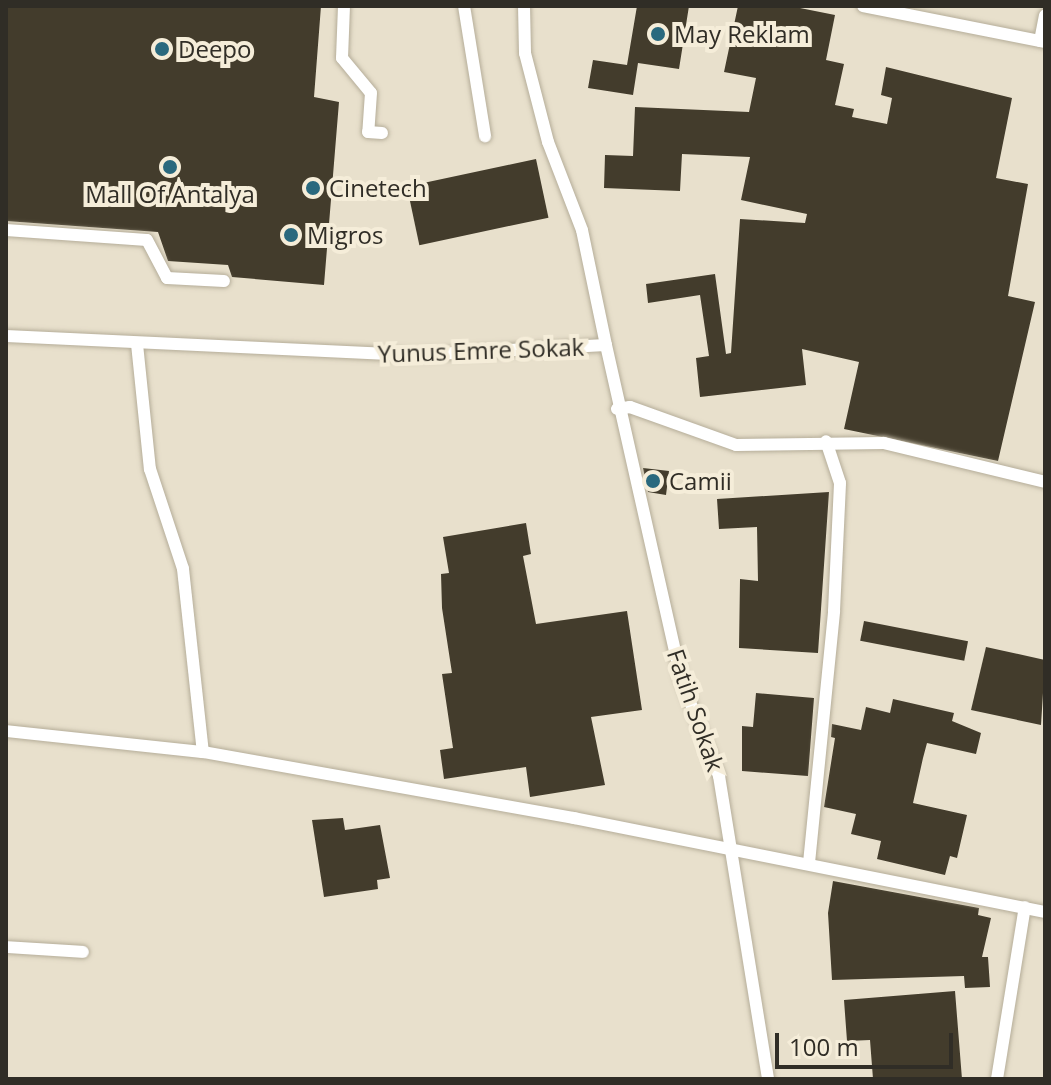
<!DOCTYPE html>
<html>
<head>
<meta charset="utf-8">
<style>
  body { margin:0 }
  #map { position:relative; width:1051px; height:1085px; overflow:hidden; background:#e8e0cc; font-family:"Open Sans",sans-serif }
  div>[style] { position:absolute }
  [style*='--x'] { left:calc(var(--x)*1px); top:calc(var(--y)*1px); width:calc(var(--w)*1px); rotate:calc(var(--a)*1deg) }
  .building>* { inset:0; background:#433c2c; transform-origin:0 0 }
  .roads { filter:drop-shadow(0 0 2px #b5ad99) drop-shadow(0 0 2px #b5ad99) }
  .minor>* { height:12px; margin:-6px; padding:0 6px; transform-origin:6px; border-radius:6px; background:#fff }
  .dots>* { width:22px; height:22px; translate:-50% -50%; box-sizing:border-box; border:4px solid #f5edd9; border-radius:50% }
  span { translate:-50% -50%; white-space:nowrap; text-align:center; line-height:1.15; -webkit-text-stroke:8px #f5edd9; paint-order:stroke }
  .poi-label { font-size:24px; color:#302d26 }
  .left { translate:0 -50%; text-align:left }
  .street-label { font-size:24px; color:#302d26 }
  .frame { position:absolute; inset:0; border:8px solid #302d26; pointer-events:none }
  .scale { position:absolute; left:775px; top:1033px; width:178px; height:36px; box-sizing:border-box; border:4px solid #302d26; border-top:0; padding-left:10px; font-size:24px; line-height:28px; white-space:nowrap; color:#302d26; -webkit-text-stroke:6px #f5edd9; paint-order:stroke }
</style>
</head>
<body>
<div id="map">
  <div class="building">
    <div style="clip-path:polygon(6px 6px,321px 6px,314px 97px,339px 102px,324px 285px,232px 277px,228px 265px,168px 261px,158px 232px,6px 221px)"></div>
    <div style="clip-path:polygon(637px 6px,689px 6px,679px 69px,638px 63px,633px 95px,588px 88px,593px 60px,627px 65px)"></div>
    <div style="clip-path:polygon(738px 6px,790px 6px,835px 15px,826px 60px,844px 64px,835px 105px,854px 109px,852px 117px,887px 124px,892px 98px,881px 95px,886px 67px,1012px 98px,996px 178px,1028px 184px,1008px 296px,1035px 302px,998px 461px,844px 429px,859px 362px,802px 349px,806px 385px,700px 397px,696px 358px,709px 356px,700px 295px,648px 303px,646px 284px,715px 274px,726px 354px,731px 353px,740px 219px,805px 223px,807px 214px,741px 200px,750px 157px,682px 154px,680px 191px,604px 188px,605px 155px,633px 156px,635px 107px,749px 112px,756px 78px,724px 72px)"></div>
    <div style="left:536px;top:159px;width:60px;height:132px;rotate:78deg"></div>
    <div style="clip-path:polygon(643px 468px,669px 471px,666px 495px,648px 492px)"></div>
    <div style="clip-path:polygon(829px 492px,818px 653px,739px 648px,740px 579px,758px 581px,757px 527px,719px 529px,717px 499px)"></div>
    <div style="clip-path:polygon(526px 523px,531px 554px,523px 556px,536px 624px,627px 611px,642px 710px,591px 717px,605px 785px,530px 797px,526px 767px,444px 779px,440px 750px,453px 748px,442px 674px,452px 673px,442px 608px,441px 574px,449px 573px,443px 537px)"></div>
    <div style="left:864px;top:621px;width:106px;height:20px;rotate:11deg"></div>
    <div style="clip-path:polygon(986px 647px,1045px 660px,1041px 725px,971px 710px)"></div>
    <div style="clip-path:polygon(756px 693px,814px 698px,808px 776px,742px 771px,742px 726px,753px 727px)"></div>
    <div style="clip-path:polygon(893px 699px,954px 713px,952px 721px,981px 733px,976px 754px,927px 743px,923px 758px,913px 803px,967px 815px,957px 858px,950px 856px,945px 875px,877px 859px,881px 841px,851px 834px,856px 814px,824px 807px,835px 738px,831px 737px,832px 724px,861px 730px,866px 707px,890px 713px)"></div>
    <div style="clip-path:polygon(343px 818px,345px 830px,380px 825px,390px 878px,377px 880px,378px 889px,324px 897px,312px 820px)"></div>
    <div style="clip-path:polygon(833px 881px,979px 908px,978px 915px,991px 918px,982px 957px,988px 957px,990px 987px,965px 988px,964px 976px,832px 980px,828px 913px)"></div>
    <div style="clip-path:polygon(955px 991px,962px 1079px,873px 1079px,870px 1040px,847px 1041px,844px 1000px)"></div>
  </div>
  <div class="roads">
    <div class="minor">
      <div style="--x:344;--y:6;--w:52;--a:92.2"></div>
      <div style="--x:342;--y:58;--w:45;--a:50.4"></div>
      <div style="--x:371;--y:93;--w:39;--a:94"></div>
      <div style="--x:368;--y:132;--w:14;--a:4"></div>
      <div style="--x:464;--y:6;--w:132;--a:80.8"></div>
      <div style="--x:863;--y:6;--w:186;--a:11.2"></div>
      <div style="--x:1040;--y:41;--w:26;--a:-79"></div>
      <div style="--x:6;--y:230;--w:141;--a:4.1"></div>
      <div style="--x:147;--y:240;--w:43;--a:62.2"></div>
      <div style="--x:167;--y:278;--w:57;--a:3"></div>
      <div style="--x:6;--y:336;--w:410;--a:2.7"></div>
      <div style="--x:416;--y:355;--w:190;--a:-3"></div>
      <div style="--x:606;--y:345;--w:117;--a:-101.8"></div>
      <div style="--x:582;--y:230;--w:94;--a:-111.1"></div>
      <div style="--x:548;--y:142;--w:92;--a:-104.5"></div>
      <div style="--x:525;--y:53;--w:47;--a:-91.2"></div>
      <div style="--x:137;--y:344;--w:126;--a:84.1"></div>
      <div style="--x:150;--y:469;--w:105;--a:71.7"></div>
      <div style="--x:183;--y:569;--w:184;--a:83.8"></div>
      <div style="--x:606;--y:345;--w:342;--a:77.3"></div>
      <div style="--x:681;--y:679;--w:104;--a:68.6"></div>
      <div style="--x:719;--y:776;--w:307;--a:80.8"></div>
      <div style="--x:617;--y:409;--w:13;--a:-9"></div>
      <div style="--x:630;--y:407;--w:113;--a:19.7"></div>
      <div style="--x:736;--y:445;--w:148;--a:-0.8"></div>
      <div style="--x:884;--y:443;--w:166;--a:13.6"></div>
      <div style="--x:6;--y:731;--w:198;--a:6.1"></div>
      <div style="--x:203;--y:752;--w:377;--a:10.1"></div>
      <div style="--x:574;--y:818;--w:480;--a:11.3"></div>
      <div style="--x:809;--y:863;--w:253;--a:-84.3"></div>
      <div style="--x:834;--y:611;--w:128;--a:-87.3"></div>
      <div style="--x:840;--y:483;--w:44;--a:-108.4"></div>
      <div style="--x:6;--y:947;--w:77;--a:3.7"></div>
      <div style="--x:997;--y:1079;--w:174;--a:-80.8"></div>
    </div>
  </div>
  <div class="dots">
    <div style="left:658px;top:34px;background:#2a697e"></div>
    <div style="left:162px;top:49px;background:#2a697e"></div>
    <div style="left:170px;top:167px;background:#2a697e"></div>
    <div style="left:313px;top:188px;background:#2a697e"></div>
    <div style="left:291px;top:235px;background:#2a697e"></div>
    <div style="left:653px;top:481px;background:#2a697e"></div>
  </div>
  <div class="poi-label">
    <span class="left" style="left:674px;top:34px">May Reklam</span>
    <span class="left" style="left:178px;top:49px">Deepo</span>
    <span class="left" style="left:329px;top:188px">Cinetech</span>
    <span style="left:170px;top:194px">Mall Of Antalya</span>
    <span class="left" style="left:307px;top:235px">Migros</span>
    <span class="left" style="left:669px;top:481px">Camii</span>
  </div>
  <div class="street-label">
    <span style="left:481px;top:350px;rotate:-2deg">Yunus Emre Sokak</span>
    <span style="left:696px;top:710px;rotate:71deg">Fatih Sokak</span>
  </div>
  <div class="frame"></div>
  <div class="scale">100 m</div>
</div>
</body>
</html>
